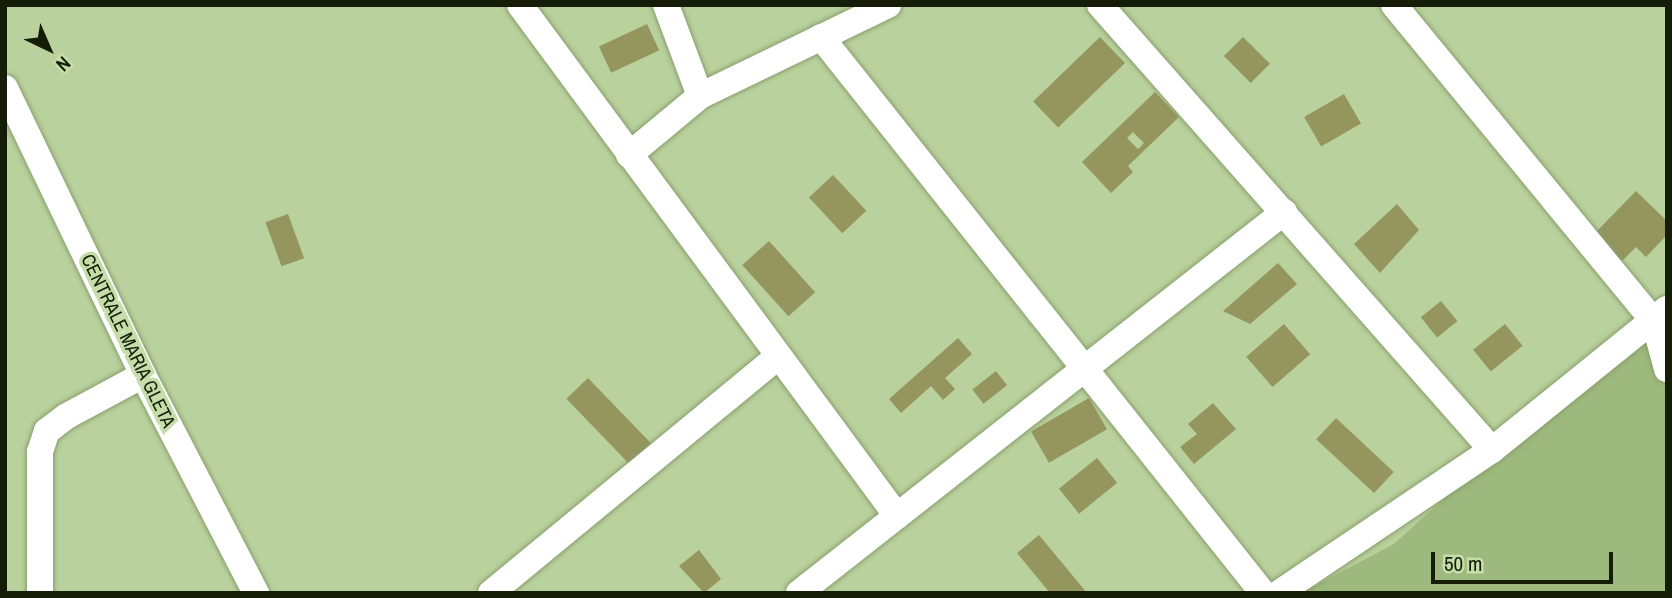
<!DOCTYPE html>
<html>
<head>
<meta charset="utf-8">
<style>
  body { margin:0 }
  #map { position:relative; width:1672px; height:598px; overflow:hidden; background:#b9d19d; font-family:"Archivo Narrow",sans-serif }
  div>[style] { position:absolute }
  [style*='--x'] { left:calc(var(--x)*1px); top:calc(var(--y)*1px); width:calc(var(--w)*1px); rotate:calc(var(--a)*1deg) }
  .green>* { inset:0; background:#9eb97d }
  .building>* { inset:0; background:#95955e; transform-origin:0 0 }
  .roads { filter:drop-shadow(0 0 2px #889f6d) drop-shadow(0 0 2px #889f6d) }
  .minor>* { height:26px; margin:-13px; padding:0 13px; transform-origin:13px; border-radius:13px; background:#fff }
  span { translate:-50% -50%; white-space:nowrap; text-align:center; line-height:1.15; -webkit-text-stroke:7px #c5dea9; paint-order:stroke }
  .street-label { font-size:19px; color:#151d09 }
  .frame { position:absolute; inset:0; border:7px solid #151d09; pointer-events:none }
  .north { position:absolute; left:14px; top:14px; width:70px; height:70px; -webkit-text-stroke:5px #c5dea9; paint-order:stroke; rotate:136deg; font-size:19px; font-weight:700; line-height:28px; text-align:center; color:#151d09 }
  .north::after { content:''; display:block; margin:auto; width:24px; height:32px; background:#151d09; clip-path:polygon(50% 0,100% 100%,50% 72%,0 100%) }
  .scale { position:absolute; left:1431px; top:552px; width:182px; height:32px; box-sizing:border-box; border:4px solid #151d09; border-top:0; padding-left:9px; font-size:21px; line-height:24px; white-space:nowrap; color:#151d09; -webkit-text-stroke:5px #c5dea9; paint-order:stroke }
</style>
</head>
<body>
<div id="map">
  <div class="green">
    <div style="clip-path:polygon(1667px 296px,1667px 593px,1301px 593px,1394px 544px)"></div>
  </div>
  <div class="building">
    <div style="left:647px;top:24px;width:29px;height:53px;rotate:65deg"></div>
    <div style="left:1100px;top:37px;width:36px;height:93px;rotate:46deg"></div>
    <div style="left:1243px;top:37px;width:38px;height:27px;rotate:45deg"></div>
    <div style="clip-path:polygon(evenodd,1155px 92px,1179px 117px,1128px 166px,1133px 172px,1111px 193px,1082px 162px,1155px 92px,1133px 132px,1144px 143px,1138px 149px,1127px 138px,1133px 132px)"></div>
    <div style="left:1344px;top:94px;width:34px;height:46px;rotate:60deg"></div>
    <div style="left:833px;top:175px;width:49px;height:33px;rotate:47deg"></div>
    <div style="clip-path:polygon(1636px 191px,1667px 221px,1667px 235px,1646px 257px,1636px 247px,1622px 261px,1594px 234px)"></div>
    <div style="clip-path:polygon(1397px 204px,1419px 230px,1380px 273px,1354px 244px)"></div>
    <div style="left:288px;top:214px;width:47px;height:24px;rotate:70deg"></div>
    <div style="left:769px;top:241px;width:69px;height:36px;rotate:48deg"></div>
    <div style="clip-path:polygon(1278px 263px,1297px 284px,1250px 324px,1223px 311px)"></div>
    <div style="left:1441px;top:301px;width:26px;height:26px;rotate:51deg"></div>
    <div style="left:1284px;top:324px;width:40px;height:50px;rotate:49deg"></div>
    <div style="left:1505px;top:324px;width:28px;height:41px;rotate:51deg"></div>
    <div style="clip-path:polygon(958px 338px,972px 354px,945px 378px,955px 389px,943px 400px,931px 386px,901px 413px,889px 399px)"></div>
    <div style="left:996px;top:371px;width:18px;height:30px;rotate:52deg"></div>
    <div style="left:588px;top:378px;width:93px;height:30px;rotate:46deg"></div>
    <div style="left:1089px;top:398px;width:36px;height:67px;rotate:60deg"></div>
    <div style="clip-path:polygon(1213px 403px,1236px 429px,1194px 464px,1180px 447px,1197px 434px,1188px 424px)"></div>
    <div style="left:1336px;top:418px;width:79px;height:29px;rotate:43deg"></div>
    <div style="left:1097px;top:458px;width:32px;height:49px;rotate:51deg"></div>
    <div style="clip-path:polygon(1039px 535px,1087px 593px,1050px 593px,1017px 553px)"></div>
    <div style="clip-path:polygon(699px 550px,721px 579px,704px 593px,679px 566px)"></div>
  </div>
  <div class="roads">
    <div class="minor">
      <div style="--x:520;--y:5;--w:635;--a:53.58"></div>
      <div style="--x:666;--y:5;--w:97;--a:69.5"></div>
      <div style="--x:1100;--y:5;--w:593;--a:48.62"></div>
      <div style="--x:1394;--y:5;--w:409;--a:50.6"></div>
      <div style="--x:1654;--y:321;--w:50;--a:74.8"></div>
      <div style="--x:821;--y:37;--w:710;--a:51.52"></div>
      <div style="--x:5;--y:88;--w:318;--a:64.3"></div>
      <div style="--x:143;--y:375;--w:246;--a:62.6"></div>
      <div style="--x:629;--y:155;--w:92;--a:-39.7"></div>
      <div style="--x:700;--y:96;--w:209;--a:-25.8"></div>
      <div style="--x:40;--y:593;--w:141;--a:-90"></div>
      <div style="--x:40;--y:452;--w:22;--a:-72"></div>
      <div style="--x:47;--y:431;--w:25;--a:-37"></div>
      <div style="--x:67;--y:416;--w:86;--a:-28.3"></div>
      <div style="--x:491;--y:593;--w:372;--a:-39.5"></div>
      <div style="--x:799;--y:593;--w:617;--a:-38.15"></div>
      <div style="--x:1279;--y:593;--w:257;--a:-33.9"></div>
      <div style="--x:1492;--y:450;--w:225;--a:-38.9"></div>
    </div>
  </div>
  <div class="street-label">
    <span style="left:128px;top:341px;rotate:64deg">CENTRALE MARIA GLETA</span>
  </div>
  <div class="frame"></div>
  <div class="north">N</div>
  <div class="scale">50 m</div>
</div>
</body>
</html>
